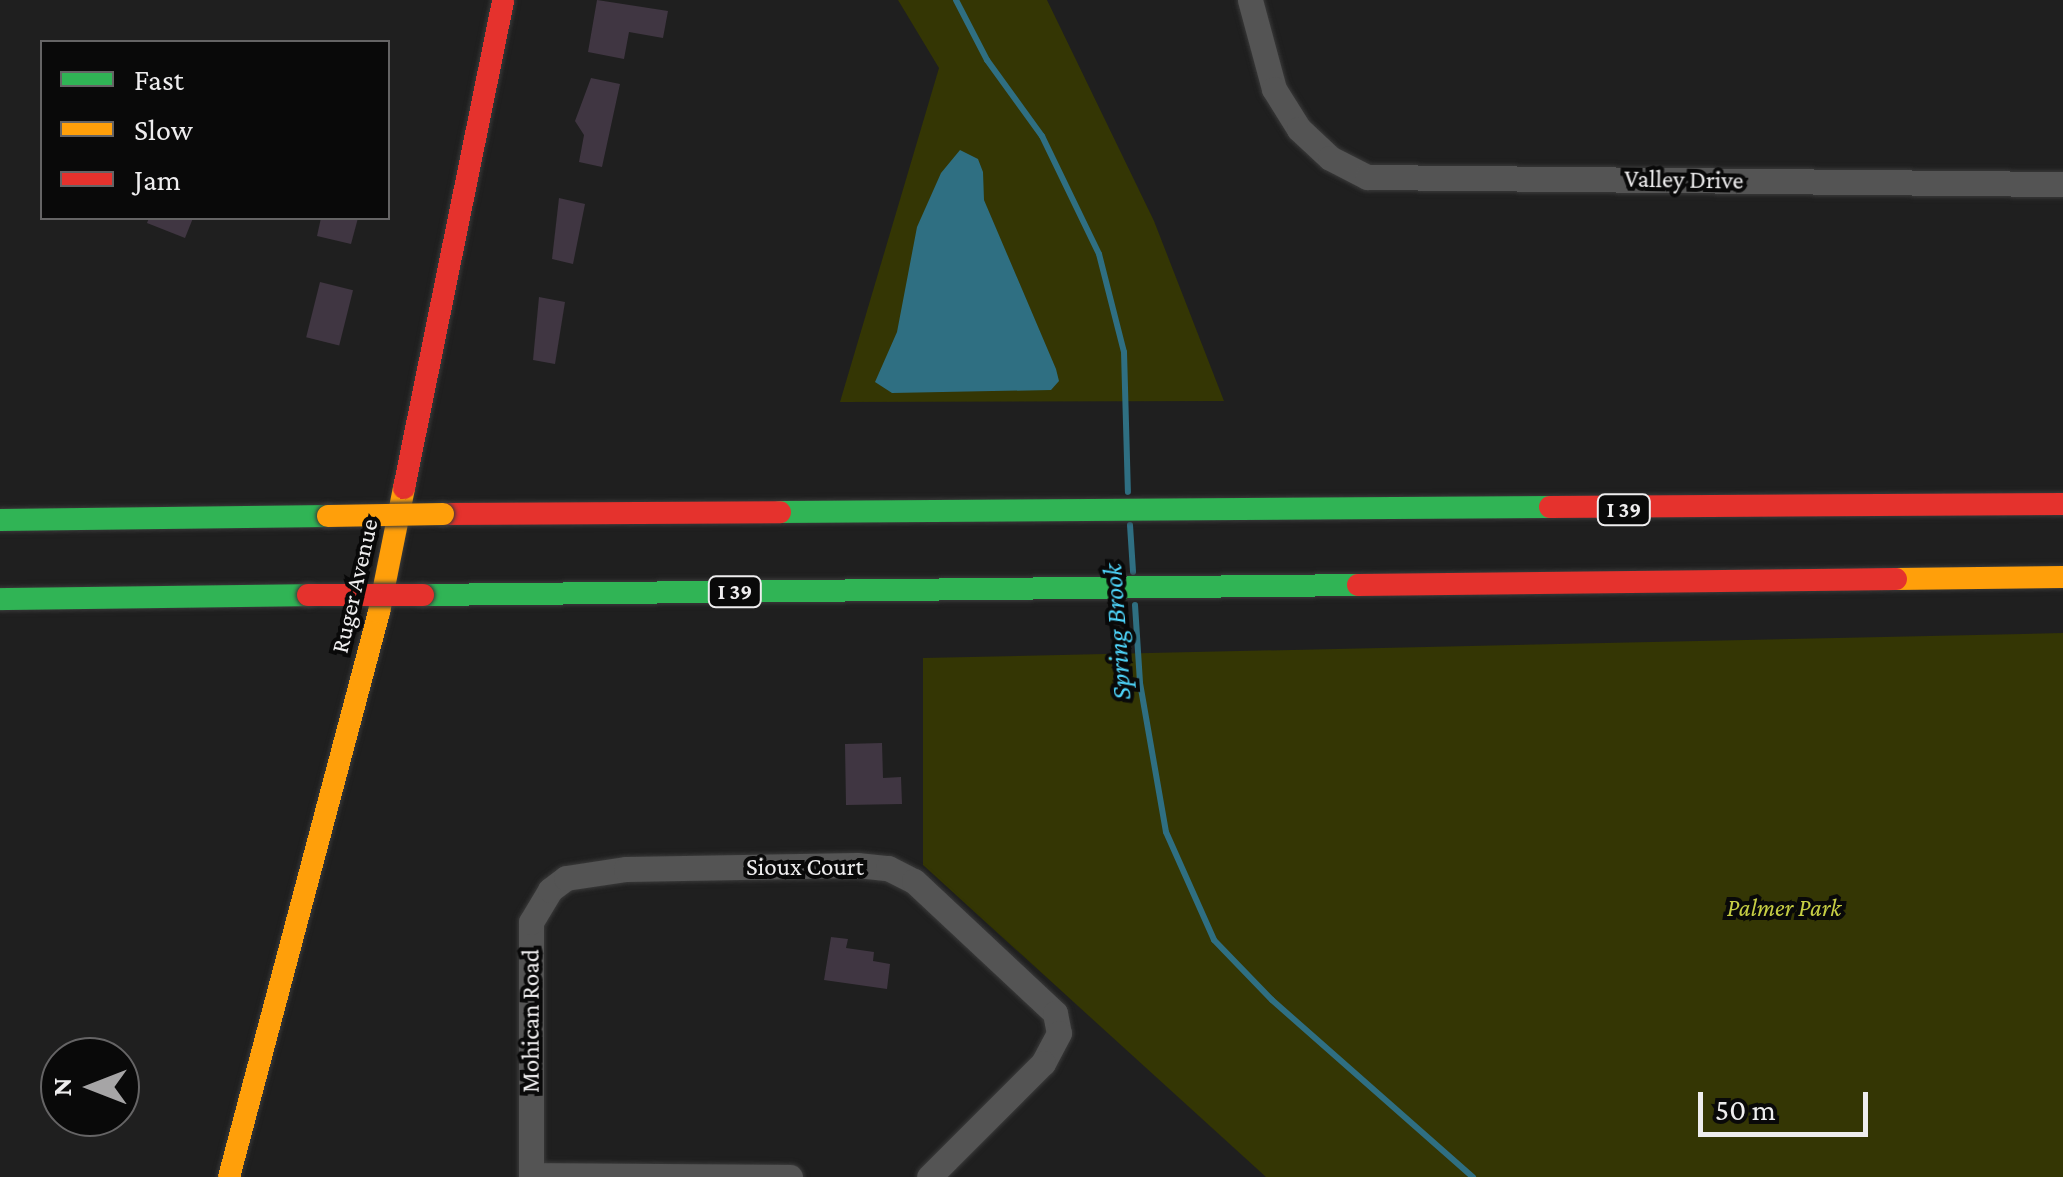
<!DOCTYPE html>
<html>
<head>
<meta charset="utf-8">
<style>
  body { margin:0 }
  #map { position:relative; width:2063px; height:1177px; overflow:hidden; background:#1f1f1f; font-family:"Crimson Pro",serif }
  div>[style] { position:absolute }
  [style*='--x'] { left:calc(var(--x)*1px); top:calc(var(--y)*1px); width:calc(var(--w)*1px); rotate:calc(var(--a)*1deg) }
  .green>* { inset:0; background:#343604 }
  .water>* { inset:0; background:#2f6f82 }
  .stream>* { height:6px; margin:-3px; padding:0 3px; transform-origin:3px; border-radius:3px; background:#2f6f82 }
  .building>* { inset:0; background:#403642; transform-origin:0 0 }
  .roads { filter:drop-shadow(0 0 2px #3a3a3a) drop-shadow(0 0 2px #3a3a3a) }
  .street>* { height:25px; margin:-12.5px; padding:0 12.5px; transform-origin:12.5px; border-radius:12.5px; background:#545454 }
  .fast>* { height:22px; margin:-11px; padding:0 11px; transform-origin:11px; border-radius:11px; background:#30b455 }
  .slow>* { height:22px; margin:-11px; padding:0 11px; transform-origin:11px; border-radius:11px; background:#ff9f0a }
  .jam>* { height:22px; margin:-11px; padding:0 11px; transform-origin:11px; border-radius:11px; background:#e5322d }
  .bridges { filter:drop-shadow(0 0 2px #3a3a3a) drop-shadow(0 0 2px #3a3a3a) }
  .slow-bridge>* { height:22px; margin:-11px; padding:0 11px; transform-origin:11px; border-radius:11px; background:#ff9f0a }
  .jam-bridge>* { height:22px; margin:-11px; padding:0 11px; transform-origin:11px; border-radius:11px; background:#e5322d }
  span { translate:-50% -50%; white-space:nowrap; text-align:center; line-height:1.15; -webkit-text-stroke:8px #090909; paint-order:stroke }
  .shield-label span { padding:2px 8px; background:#090909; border:2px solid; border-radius:8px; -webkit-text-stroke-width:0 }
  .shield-label { font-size:22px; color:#eeedee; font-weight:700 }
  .street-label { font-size:25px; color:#eeedee }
  .park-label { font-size:25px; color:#c7cf44; font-style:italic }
  .water-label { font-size:28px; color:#4fd6fc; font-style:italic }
  .legend { position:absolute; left:40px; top:40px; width:350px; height:180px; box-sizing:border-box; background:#090909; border:2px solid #656465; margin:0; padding:12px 18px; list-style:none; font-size:30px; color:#eeedee }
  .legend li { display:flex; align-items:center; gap:20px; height:50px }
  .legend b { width:50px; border:2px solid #656465 }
  .north { position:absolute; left:40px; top:1037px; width:100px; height:100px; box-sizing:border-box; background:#090909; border:2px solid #656465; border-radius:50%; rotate:270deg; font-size:28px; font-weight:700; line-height:40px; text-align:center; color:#eeedee }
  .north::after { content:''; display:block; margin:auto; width:35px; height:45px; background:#a6a5a6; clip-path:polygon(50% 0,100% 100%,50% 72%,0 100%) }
  .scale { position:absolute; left:1698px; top:1092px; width:170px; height:45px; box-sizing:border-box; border:5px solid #eeedee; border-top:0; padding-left:12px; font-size:30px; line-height:35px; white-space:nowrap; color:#eeedee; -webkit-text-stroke:8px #090909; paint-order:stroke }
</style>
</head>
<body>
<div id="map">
  <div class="green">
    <div style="clip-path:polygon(898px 0,1047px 0,1154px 221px,1224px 401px,840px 402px,939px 68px)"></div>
    <div style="clip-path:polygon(2063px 633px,2063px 1177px,1266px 1177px,923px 865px,923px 658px)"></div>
  </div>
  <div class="water">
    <div style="clip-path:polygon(960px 150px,978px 159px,983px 172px,984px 200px,1056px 369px,1059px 381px,1051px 390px,892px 393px,875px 382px,897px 332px,917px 227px,941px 173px)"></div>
  </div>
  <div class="stream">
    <div style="--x:956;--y:0;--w:68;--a:62.7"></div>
    <div style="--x:987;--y:60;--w:94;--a:54.1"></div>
    <div style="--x:1042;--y:136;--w:131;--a:64.2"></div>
    <div style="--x:1099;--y:254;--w:101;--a:75.7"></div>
    <div style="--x:1124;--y:352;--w:140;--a:88.4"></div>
    <div style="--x:1130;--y:525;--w:47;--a:86.3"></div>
    <div style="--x:1135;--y:605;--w:78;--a:86.3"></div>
    <div style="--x:1140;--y:683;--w:151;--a:80.1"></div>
    <div style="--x:1166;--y:832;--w:118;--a:66"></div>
    <div style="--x:1214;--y:940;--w:83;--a:46"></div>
    <div style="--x:1272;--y:1000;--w:268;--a:41.4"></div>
  </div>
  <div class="building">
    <div style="clip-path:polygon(597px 0,668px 11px,663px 38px,629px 32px,624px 59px,588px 52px)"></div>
    <div style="clip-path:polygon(591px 78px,620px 84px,602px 167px,579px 162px,584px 135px,575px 121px)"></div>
    <div style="clip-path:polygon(559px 198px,585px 204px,573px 264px,552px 259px)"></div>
    <div style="clip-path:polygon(149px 218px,193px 218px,185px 238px,147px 223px)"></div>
    <div style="clip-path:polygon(321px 218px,358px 218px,351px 244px,317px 236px)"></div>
    <div style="left:320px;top:282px;width:34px;height:57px;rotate:14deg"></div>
    <div style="clip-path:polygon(539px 297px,565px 302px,555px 364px,533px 360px)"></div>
    <div style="clip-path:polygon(882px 743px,883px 778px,901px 777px,902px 804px,846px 805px,845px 744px)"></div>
    <div style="clip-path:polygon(831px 937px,848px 939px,846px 948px,874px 952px,873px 961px,890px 964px,887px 989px,824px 980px)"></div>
  </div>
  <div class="roads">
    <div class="street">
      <div style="--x:1250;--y:0;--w:92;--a:74.9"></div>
      <div style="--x:1274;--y:89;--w:47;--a:58"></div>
      <div style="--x:1299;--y:129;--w:42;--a:43.1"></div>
      <div style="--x:1330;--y:158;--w:42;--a:27.2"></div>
      <div style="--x:1367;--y:177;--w:696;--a:0.58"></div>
      <div style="--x:531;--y:1175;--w:259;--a:0.4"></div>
      <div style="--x:531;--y:1177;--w:255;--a:-90"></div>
      <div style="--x:531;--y:922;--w:37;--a:-59"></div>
      <div style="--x:550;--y:890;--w:20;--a:-37"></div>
      <div style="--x:566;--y:878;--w:61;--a:-8.5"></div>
      <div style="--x:626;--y:869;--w:231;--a:-1"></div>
      <div style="--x:857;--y:865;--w:31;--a:6"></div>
      <div style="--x:888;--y:868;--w:29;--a:27"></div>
      <div style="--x:914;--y:881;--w:193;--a:43.1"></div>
      <div style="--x:1055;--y:1013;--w:20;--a:79"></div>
      <div style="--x:1059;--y:1033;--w:34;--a:118"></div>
      <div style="--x:1043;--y:1063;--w:161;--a:135"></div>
    </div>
    <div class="fast">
      <div style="--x:780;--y:512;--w:770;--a:-0.37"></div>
      <div style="--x:0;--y:520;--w:328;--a:-0.7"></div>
      <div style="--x:423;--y:595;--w:935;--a:-0.61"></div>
      <div style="--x:0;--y:599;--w:308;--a:-0.7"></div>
    </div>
    <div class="slow">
      <div style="--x:1896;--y:579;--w:167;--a:-0.7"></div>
      <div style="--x:229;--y:1177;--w:585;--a:-75.13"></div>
      <div style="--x:379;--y:612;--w:126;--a:-78.6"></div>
    </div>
    <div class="jam">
      <div style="--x:404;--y:488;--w:498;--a:-78.5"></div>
      <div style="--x:1550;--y:507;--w:513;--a:-0.34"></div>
      <div style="--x:443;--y:514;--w:337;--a:-0.3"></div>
      <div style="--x:1358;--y:585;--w:538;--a:-0.64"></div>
    </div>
  </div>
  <div class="bridges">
    <div class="slow-bridge">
      <div style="--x:328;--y:516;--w:115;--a:-1"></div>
    </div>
    <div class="jam-bridge">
      <div style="--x:308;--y:595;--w:115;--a:0"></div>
    </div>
  </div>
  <div class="shield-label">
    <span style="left:1624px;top:510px">I 39</span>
    <span style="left:735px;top:592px">I 39</span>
  </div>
  <div class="street-label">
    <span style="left:1684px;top:180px;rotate:1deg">Valley Drive</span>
    <span style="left:355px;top:586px;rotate:-77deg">Ruger Avenue</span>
    <span style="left:805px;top:867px">Sioux Court</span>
    <span style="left:531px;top:1021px;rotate:-90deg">Mohican Road</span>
  </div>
  <div class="park-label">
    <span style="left:1784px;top:908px">Palmer Park</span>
  </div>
  <div class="water-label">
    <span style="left:1117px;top:632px;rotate:-94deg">Spring Brook</span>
  </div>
  <ul class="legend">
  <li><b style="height:12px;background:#30b455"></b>Fast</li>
  <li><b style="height:12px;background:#ff9f0a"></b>Slow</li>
  <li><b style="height:12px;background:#e5322d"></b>Jam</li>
  </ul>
  <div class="north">N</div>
  <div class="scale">50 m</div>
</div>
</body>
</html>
